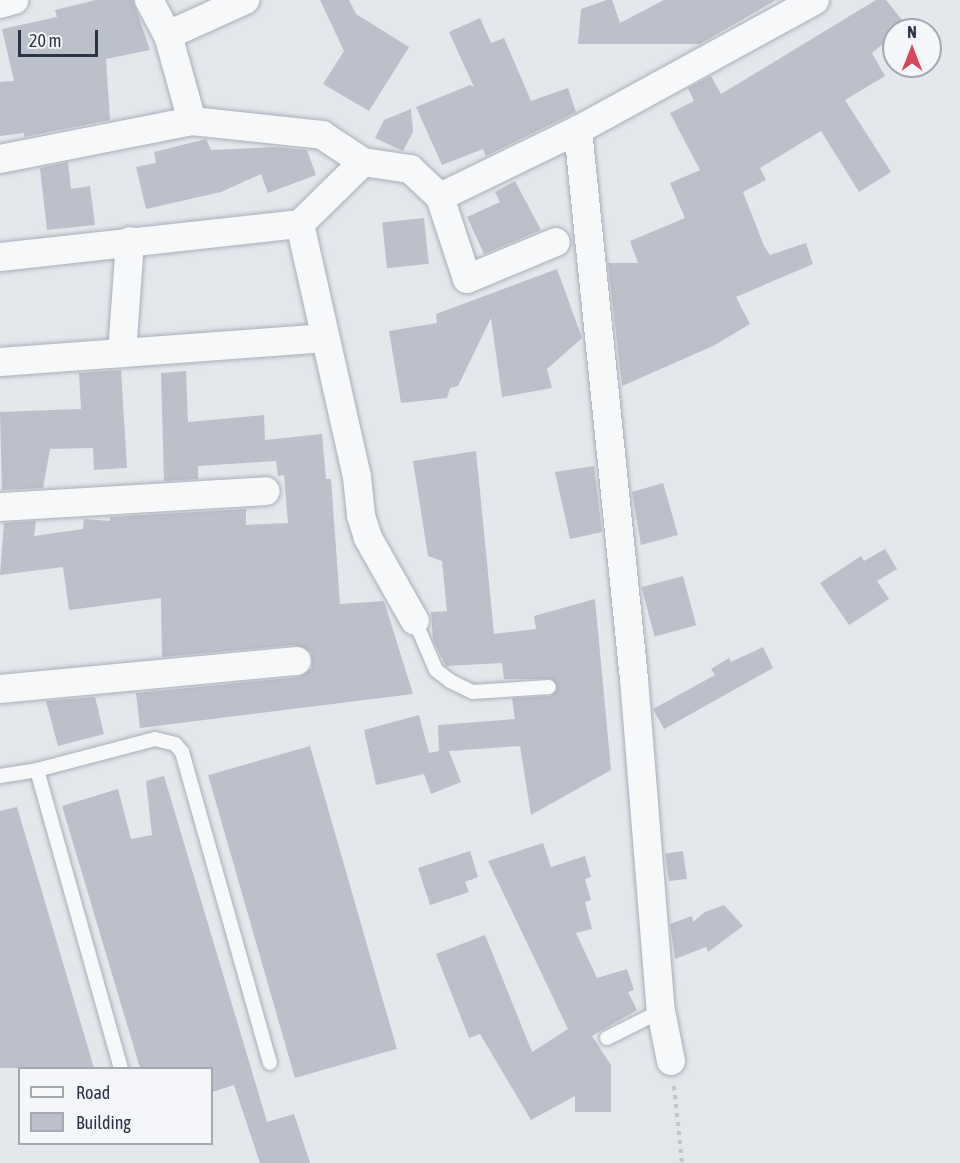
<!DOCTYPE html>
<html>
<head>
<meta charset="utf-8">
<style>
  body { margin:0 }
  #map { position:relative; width:960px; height:1163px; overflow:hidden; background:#e4e7ec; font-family:"Asap Condensed",sans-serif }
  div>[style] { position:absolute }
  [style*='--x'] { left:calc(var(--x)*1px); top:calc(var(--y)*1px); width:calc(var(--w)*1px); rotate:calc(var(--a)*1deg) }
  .building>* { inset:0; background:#bbc0ca; transform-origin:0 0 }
  .path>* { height:4px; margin-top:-2px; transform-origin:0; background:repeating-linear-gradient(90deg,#c2c5cb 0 4.5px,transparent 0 9px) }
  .roads { filter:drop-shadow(0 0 2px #a9aeb7) drop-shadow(0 0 2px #a9aeb7) }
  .service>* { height:14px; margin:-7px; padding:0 7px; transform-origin:7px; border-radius:7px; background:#f7f8fa }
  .minor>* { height:28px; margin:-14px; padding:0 14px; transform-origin:14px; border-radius:14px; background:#f7f8fa }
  span { translate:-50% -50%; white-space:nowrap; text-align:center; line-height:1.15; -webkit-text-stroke:5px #f4f6f9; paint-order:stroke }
  .legend { position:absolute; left:18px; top:1067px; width:195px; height:78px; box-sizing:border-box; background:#f4f6f9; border:2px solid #a4a8b1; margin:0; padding:8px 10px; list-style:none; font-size:18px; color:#2b3445 }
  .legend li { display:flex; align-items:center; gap:12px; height:30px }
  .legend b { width:30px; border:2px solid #a4a8b1 }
  .north { position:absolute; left:882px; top:18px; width:60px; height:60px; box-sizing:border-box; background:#f4f6f9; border:2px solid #a4a8b1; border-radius:50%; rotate:0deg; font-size:16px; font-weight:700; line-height:24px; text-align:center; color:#2b3445 }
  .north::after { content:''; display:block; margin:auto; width:21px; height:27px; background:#d1495b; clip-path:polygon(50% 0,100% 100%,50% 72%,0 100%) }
  .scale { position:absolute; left:18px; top:30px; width:80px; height:27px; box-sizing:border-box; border:3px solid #2b3445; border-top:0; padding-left:8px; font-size:18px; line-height:21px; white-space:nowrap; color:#2b3445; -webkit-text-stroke:4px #f4f6f9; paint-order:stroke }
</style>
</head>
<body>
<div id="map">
  <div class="building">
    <div style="clip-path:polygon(96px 0,133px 0,150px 50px,106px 59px,110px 120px,24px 137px,24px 133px,0 136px,0 82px,14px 81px,2px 29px,57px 17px,55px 10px)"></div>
    <div style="clip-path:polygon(320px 0,349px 0,356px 14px,409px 47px,369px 111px,323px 84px,344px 51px)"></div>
    <div style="clip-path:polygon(607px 0,612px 0,620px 23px,664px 0,776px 0,700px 44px,578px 44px,581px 9px)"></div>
    <div style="clip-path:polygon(876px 0,886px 0,906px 25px,894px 30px,894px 35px,872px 53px,885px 76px,845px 100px,891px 172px,859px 192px,821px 131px,760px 168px,766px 180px,743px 192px,764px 246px,770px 255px,806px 243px,813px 264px,736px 297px,750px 324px,713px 346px,622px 386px,608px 263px,638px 263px,630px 241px,685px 218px,670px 183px,700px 170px,670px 113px,694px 101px,688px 88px,711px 76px,721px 94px)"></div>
    <div style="clip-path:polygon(480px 18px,491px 43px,504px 38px,531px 101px,568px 88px,576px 112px,486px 156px,483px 149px,442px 165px,416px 107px,470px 85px,474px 87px,449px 32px)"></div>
    <div style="clip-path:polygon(411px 109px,413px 132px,403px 151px,375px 138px,384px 120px)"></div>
    <div style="clip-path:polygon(206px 139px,211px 150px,275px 147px,307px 150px,316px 175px,268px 193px,261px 174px,221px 192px,146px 209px,136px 167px,156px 163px,154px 152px)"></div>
    <div style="clip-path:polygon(68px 162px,71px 189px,90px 186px,95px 225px,47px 230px,40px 168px)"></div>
    <div style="clip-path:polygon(515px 181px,541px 230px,484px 254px,467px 217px,500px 202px,495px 192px)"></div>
    <div style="left:424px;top:218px;width:46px;height:42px;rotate:84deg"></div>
    <div style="clip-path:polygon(557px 269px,582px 338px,547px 369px,552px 388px,502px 397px,491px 318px,458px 386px,450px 388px,447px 398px,401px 403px,389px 331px,437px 323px,436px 314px)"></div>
    <div style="clip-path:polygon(121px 370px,127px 468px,94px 470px,93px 448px,50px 449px,43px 488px,2px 490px,0 412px,81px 409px,79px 373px)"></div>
    <div style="clip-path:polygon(186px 371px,188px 422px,264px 415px,265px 440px,322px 434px,326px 479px,331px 479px,340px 604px,384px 601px,413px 694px,140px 728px,136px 693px,299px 677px,312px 668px,311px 652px,295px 645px,162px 657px,161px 598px,69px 610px,63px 567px,0 575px,4px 523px,36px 521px,34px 536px,83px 529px,84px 519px,110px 521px,110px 517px,246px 509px,246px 525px,288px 523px,284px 475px,278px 476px,276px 461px,198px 466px,198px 479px,164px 481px,161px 373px)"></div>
    <div style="clip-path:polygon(476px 451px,494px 634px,536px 629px,534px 616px,595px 599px,611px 770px,531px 815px,520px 746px,449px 751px,461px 782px,431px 794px,424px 774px,376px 785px,364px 730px,419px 715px,429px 753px,439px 751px,438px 725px,515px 719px,512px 698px,550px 696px,557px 690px,552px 679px,504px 679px,502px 663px,446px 666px,433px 640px,431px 612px,447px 611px,442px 561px,428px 556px,413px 461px)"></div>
    <div style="clip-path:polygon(594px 466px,602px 532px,570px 539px,555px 472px)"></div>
    <div style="clip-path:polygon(663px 483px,678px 535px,641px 545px,632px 492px)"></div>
    <div style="clip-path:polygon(885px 549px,897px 569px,877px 581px,889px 599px,849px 625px,820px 583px,861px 556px,864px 561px)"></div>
    <div style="left:683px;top:576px;width:51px;height:43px;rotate:75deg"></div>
    <div style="clip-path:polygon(763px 647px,773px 668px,664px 729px,653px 709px,715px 675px,711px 669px,729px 658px,731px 662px)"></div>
    <div style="clip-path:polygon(95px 697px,104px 734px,58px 746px,46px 701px)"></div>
    <div style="left:310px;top:746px;width:315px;height:106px;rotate:74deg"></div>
    <div style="clip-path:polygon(164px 776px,267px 1122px,294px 1114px,310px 1163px,260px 1163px,234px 1085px,212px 1092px,212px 1068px,140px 1068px,62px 806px,118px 789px,131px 839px,152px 835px,146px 781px)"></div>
    <div style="clip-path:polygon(17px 807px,94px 1068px,0 1068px,0 811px)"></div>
    <div style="clip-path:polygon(543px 843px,551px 867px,585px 856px,591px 877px,585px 879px,591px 900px,585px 902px,592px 929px,576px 933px,597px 978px,627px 969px,634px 990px,628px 992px,637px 1010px,592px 1036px,611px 1065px,611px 1112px,575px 1112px,575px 1096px,531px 1120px,480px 1034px,469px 1038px,436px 954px,485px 935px,532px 1052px,568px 1029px,488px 861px)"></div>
    <div style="clip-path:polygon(470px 851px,478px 877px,465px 882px,469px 892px,430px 905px,418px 868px)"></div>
    <div style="left:683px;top:851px;width:28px;height:18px;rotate:82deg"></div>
    <div style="clip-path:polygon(724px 905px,743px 926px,708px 952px,706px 947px,675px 959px,670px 924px,692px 916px,693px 922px,705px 912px)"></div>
  </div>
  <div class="path">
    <div style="--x:674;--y:1086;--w:77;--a:84.1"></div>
  </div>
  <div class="roads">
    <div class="service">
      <div style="--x:415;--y:621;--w:53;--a:66.8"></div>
      <div style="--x:436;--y:670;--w:18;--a:38"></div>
      <div style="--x:450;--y:681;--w:25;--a:26"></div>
      <div style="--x:473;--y:692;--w:76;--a:-3.8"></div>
      <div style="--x:37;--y:770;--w:122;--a:-14.7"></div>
      <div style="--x:155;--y:739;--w:21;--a:14"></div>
      <div style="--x:175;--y:744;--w:11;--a:49"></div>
      <div style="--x:182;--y:752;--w:323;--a:74.2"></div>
      <div style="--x:0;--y:776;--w:37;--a:-9"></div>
      <div style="--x:37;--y:770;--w:310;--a:74.3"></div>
      <div style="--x:607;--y:1038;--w:60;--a:-26.6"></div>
    </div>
    <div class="minor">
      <div style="--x:149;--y:0;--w:40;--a:62"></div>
      <div style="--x:168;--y:35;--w:89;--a:74.4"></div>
      <div style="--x:0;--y:4;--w:15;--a:-16"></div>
      <div style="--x:168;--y:35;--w:85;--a:-24.4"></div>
      <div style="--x:578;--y:130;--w:552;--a:84.18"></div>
      <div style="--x:634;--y:679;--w:333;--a:85.4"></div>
      <div style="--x:661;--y:1011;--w:51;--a:78.7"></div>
      <div style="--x:0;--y:159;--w:196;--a:-11.2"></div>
      <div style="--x:192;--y:121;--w:131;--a:6.1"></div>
      <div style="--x:322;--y:135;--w:49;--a:33.4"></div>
      <div style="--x:363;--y:162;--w:48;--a:8.5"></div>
      <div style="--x:410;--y:169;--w:41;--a:43"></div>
      <div style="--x:440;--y:197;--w:86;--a:71.8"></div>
      <div style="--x:467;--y:279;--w:96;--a:-22.6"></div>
      <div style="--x:440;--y:197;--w:153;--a:-25.9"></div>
      <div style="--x:578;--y:130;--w:270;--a:-28.7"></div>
      <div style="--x:300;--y:224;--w:259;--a:77.3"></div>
      <div style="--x:357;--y:477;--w:39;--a:84"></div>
      <div style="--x:361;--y:516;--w:23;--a:72"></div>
      <div style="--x:368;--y:538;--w:95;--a:60.5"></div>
      <div style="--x:0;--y:257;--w:302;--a:-6.3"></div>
      <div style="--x:300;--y:224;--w:88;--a:-44.5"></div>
      <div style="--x:122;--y:353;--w:112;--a:-85.9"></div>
      <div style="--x:0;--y:362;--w:324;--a:-4.2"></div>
      <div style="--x:0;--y:507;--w:266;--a:-3.4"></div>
      <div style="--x:0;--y:689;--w:298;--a:-5.4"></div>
    </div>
  </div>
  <ul class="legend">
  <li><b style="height:8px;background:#f7f8fa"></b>Road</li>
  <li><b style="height:16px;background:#bbc0ca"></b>Building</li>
  </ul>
  <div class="north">N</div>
  <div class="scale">20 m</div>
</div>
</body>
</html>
